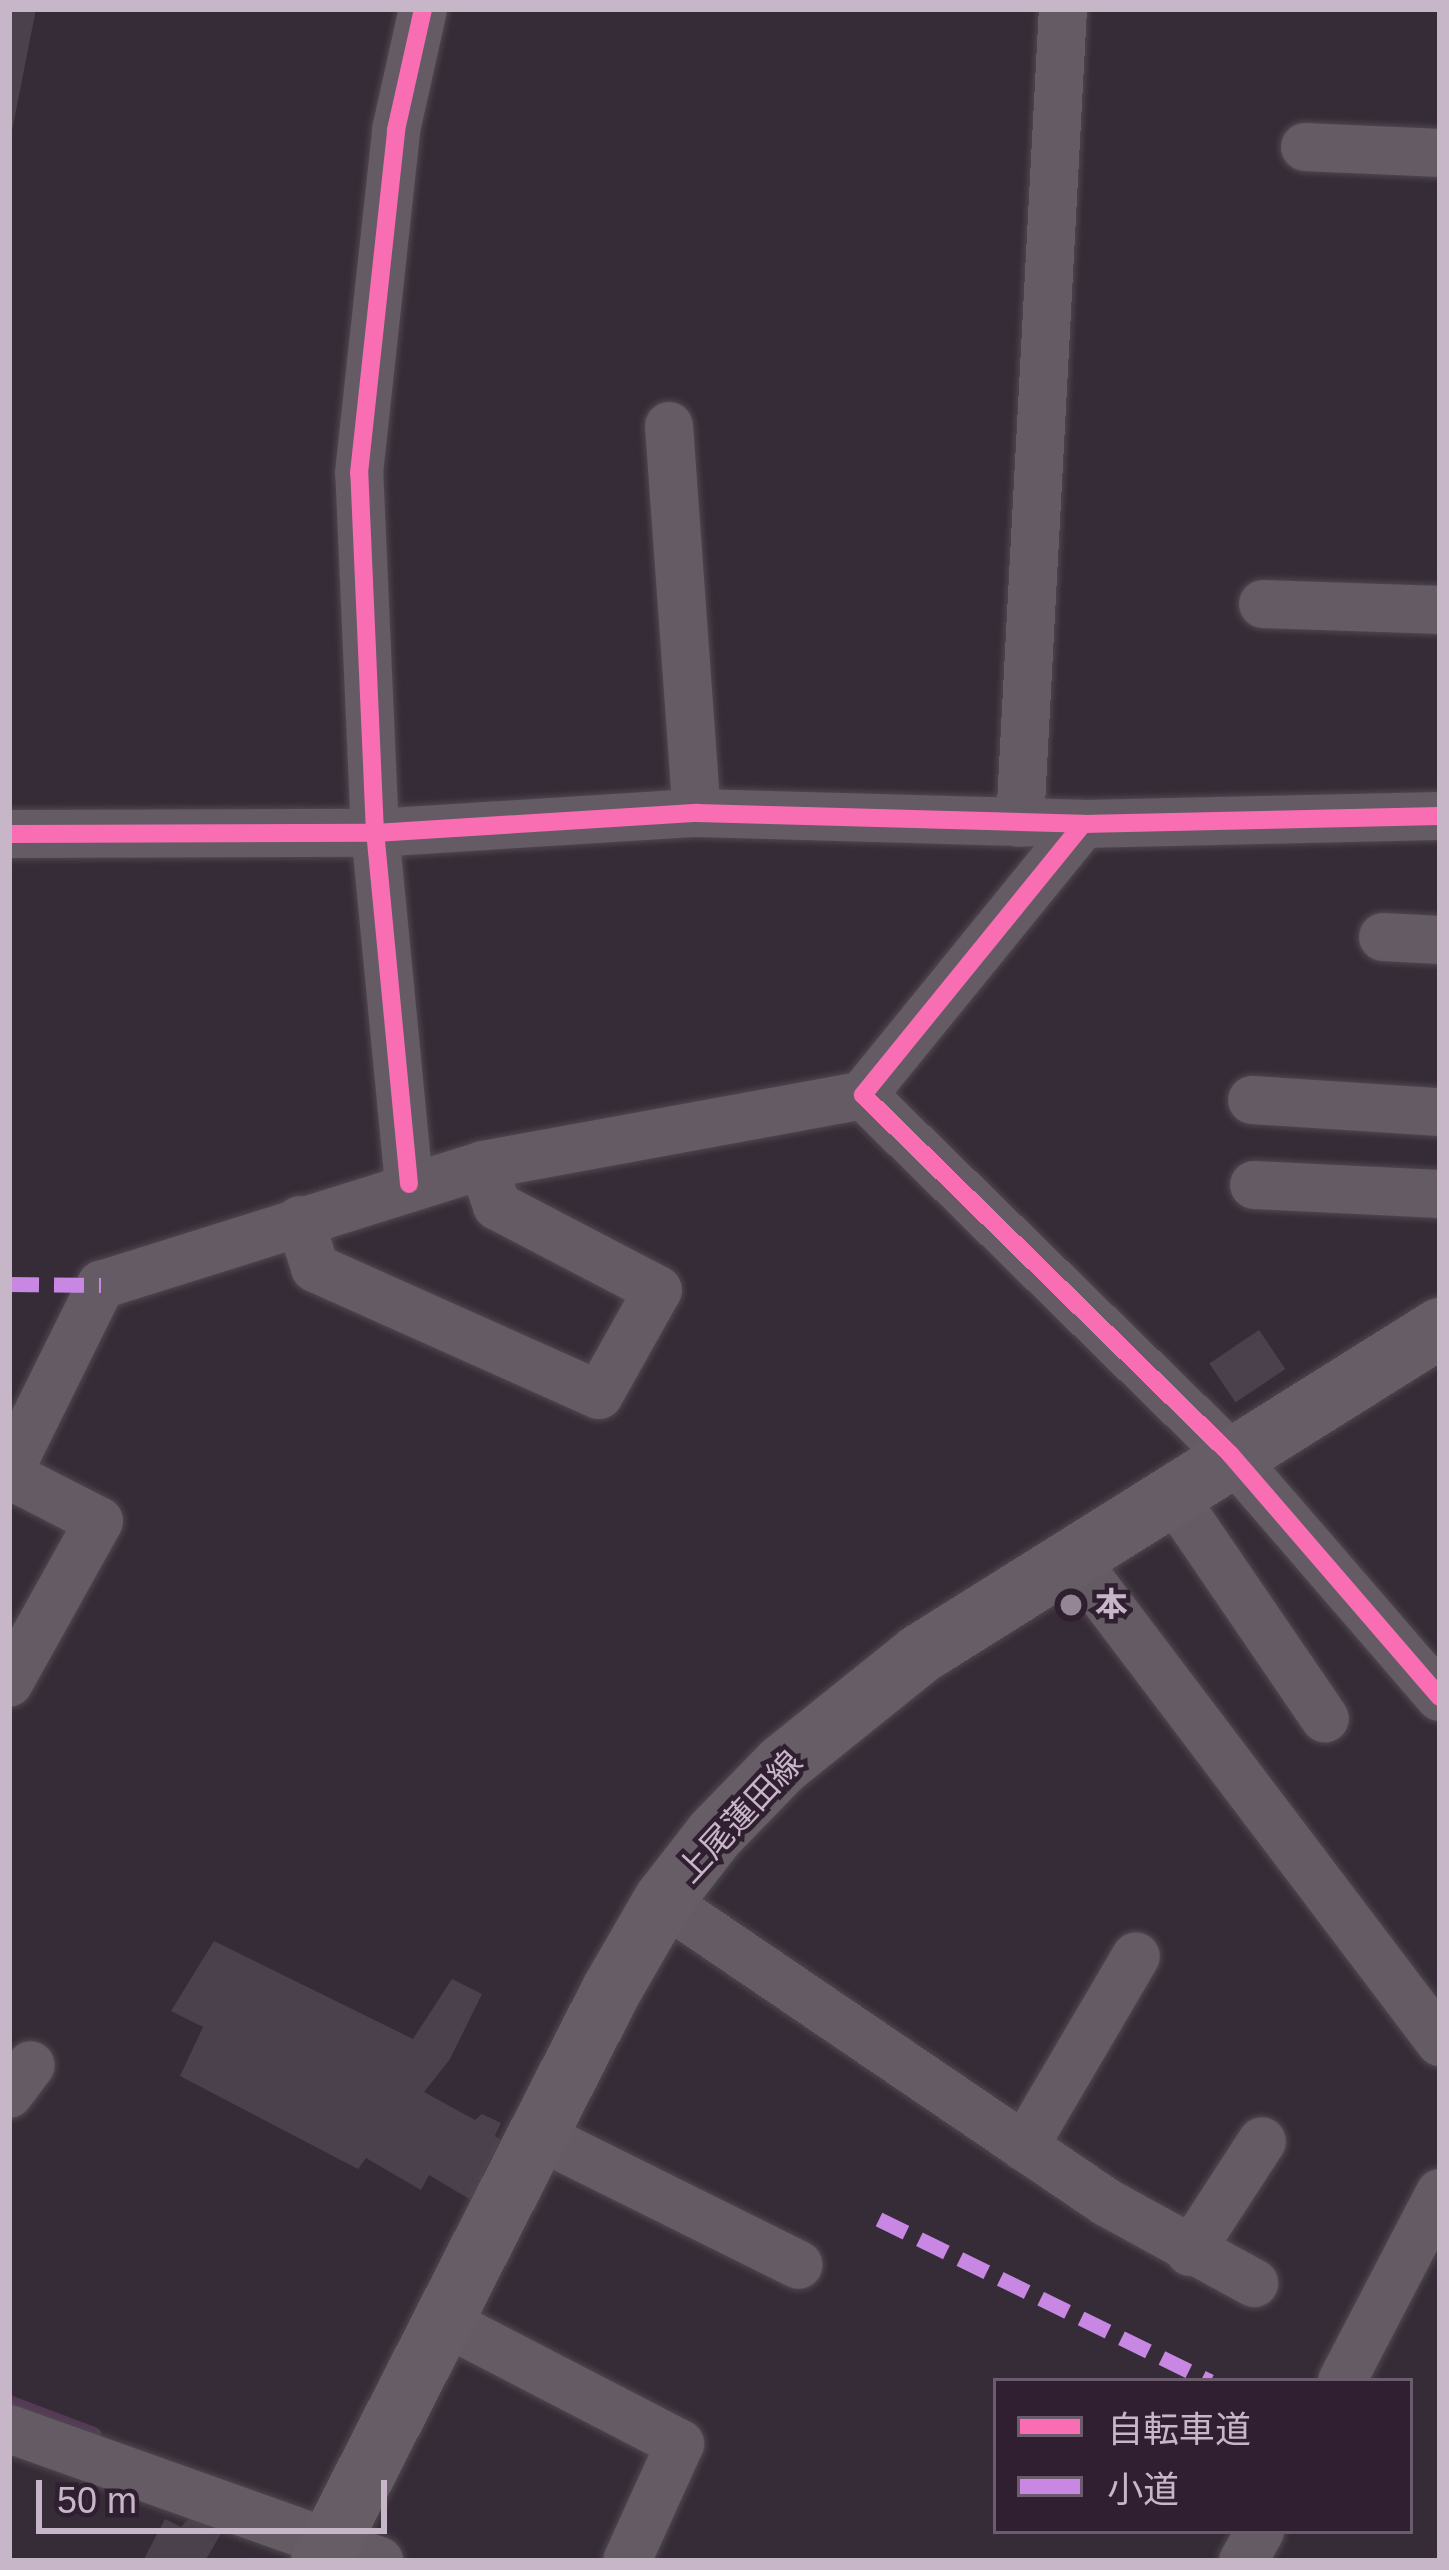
<!DOCTYPE html>
<html>
<head>
<meta charset="utf-8">
<style>
  body { margin:0 }
  #map { position:relative; width:1449px; height:2570px; overflow:hidden; background:#362c37; font-family:Arial,"Noto Sans JP",sans-serif }
  div>[style] { position:absolute }
  [style*='--x'] { left:calc(var(--x)*1px); top:calc(var(--y)*1px); width:calc(var(--w)*1px); rotate:calc(var(--a)*1deg) }
  .stream>* { height:14px; margin:-7px; padding:0 7px; transform-origin:7px; border-radius:7px; background:#573859 }
  .building>* { inset:0; background:#4b414c; transform-origin:0 0 }
  .roads { filter:drop-shadow(0 0 3px #4f484f) drop-shadow(0 0 3px #4f484f) }
  .minor>* { height:48px; margin:-24px; padding:0 24px; transform-origin:24px; border-radius:24px; background:#645b64 }
  .major>* { height:60px; margin:-30px; padding:0 30px; transform-origin:30px; border-radius:30px; background:#665d66 }
  .quiet>* { height:15px; margin-top:-7.5px; transform-origin:0; background:repeating-linear-gradient(90deg,#c787e3 0 30px,transparent 0 45px) }
  .cycleway>* { height:18px; margin:-9px; padding:0 9px; transform-origin:9px; border-radius:9px; background:#f96db3 }
  .dots>* { width:33px; height:33px; translate:-50% -50%; box-sizing:border-box; border:6px solid #301f30; border-radius:50% }
  span { translate:-50% -50%; white-space:nowrap; text-align:center; line-height:1.15; -webkit-text-stroke:9px #301f30; paint-order:stroke }
  .poi-label { font-size:33px; color:#c7b6c7; font-weight:700 }
  .left { translate:0 -50%; text-align:left }
  .street-label { font-size:33px; color:#c7b6c7 }
  .frame { position:absolute; inset:0; border:12px solid #c7b6c7; pointer-events:none }
  .legend { position:absolute; left:993px; top:2378px; width:420px; height:156px; box-sizing:border-box; background:#301f30; border:3px solid #6c5b6c; margin:0; padding:15px 21px; list-style:none; font-size:36px; color:#c7b6c7 }
  .legend li { display:flex; align-items:center; gap:24px; height:60px }
  .legend b { width:60px; border:3px solid #6c5b6c }
  .scale { position:absolute; left:36px; top:2480px; width:351px; height:54px; box-sizing:border-box; border:6px solid #c7b6c7; border-top:0; padding-left:15px; font-size:36px; line-height:42px; white-space:nowrap; color:#c7b6c7; -webkit-text-stroke:9px #301f30; paint-order:stroke }
</style>
</head>
<body>
<div id="map">
  <div class="stream">
    <div style="--x:9;--y:2402;--w:91;--a:20.6"></div>
  </div>
  <div class="building">
    <div style="clip-path:polygon(9px 9px,36px 9px,11px 136px,9px 136px)"></div>
    <div style="left:1259px;top:1330px;width:47px;height:60px;rotate:56deg"></div>
    <div style="clip-path:polygon(214px 1941px,413px 2039px,452px 1979px,482px 1994px,450px 2059px,424px 2092px,475px 2120px,482px 2114px,501px 2123px,495px 2136px,501px 2140px,471px 2200px,429px 2175px,421px 2190px,366px 2158px,358px 2169px,180px 2076px,203px 2027px,171px 2011px)"></div>
    <div style="clip-path:polygon(191px 2516px,222px 2532px,205px 2561px,143px 2561px,165px 2519px,181px 2527px)"></div>
  </div>
  <div class="roads">
    <div class="minor">
      <div style="--x:1305;--y:147;--w:135;--a:2.5"></div>
      <div style="--x:669;--y:426;--w:388;--a:85.9"></div>
      <div style="--x:1263;--y:604;--w:177;--a:1.9"></div>
      <div style="--x:1020;--y:823;--w:815;--a:-86.98"></div>
      <div style="--x:1083;--y:824;--w:349;--a:129.1"></div>
      <div style="--x:863;--y:1095;--w:513;--a:44.37"></div>
      <div style="--x:1230;--y:1454;--w:321;--a:49.2"></div>
      <div style="--x:9;--y:834;--w:366;--a:-0.2"></div>
      <div style="--x:375;--y:833;--w:323;--a:-3.6"></div>
      <div style="--x:697;--y:813;--w:386;--a:1.6"></div>
      <div style="--x:1083;--y:824;--w:357;--a:-1.3"></div>
      <div style="--x:1383;--y:937;--w:57;--a:3"></div>
      <div style="--x:1252;--y:1100;--w:188;--a:3.7"></div>
      <div style="--x:409;--y:1184;--w:353;--a:-95.5"></div>
      <div style="--x:375;--y:833;--w:360;--a:-92.5"></div>
      <div style="--x:359;--y:473;--w:345;--a:-83.8"></div>
      <div style="--x:396;--y:130;--w:124;--a:-77.4"></div>
      <div style="--x:1254;--y:1185;--w:186;--a:2.8"></div>
      <div style="--x:300;--y:1220;--w:50;--a:72.6"></div>
      <div style="--x:315;--y:1268;--w:311;--a:24.1"></div>
      <div style="--x:599;--y:1395;--w:120;--a:-60.7"></div>
      <div style="--x:658;--y:1290;--w:182;--a:-152.4"></div>
      <div style="--x:497;--y:1206;--w:43;--a:-108.9"></div>
      <div style="--x:9;--y:1471;--w:208;--a:-63.7"></div>
      <div style="--x:101;--y:1285;--w:400;--a:-17.4"></div>
      <div style="--x:483;--y:1165;--w:386;--a:-10.4"></div>
      <div style="--x:9;--y:1475;--w:101;--a:27.1"></div>
      <div style="--x:99;--y:1521;--w:185;--a:119.1"></div>
      <div style="--x:1171;--y:1493;--w:273;--a:55.7"></div>
      <div style="--x:1072;--y:1556;--w:610;--a:52.87"></div>
      <div style="--x:663;--y:1901;--w:536;--a:34.19"></div>
      <div style="--x:1106;--y:2202;--w:169;--a:28.7"></div>
      <div style="--x:9;--y:2094;--w:36;--a:-53"></div>
      <div style="--x:537;--y:2135;--w:292;--a:26.4"></div>
      <div style="--x:1024;--y:2147;--w:221;--a:-59.6"></div>
      <div style="--x:1190;--y:2252;--w:132;--a:-57"></div>
      <div style="--x:443;--y:2321;--w:267;--a:27.4"></div>
      <div style="--x:680;--y:2444;--w:128;--a:114.4"></div>
      <div style="--x:1342;--y:2381;--w:212;--a:-62.5"></div>
      <div style="--x:9;--y:2429;--w:393;--a:19.6"></div>
      <div style="--x:1243;--y:2561;--w:34;--a:-60"></div>
    </div>
    <div class="major">
      <div style="--x:321;--y:2561;--w:640;--a:-63.03"></div>
      <div style="--x:611;--y:1991;--w:104;--a:-60"></div>
      <div style="--x:663;--y:1901;--w:85;--a:-52.2"></div>
      <div style="--x:715;--y:1834;--w:96;--a:-45.8"></div>
      <div style="--x:782;--y:1765;--w:177;--a:-38.8"></div>
      <div style="--x:920;--y:1654;--w:614;--a:-32.08"></div>
    </div>
  </div>
  <div class="quiet">
    <div style="--x:9;--y:1284;--w:92;--a:0.6"></div>
    <div style="--x:879;--y:2219;--w:369;--a:26.1"></div>
  </div>
  <div class="cycleway">
    <div style="--x:1083;--y:824;--w:349;--a:129.1"></div>
    <div style="--x:863;--y:1095;--w:513;--a:44.37"></div>
    <div style="--x:1230;--y:1454;--w:321;--a:49.2"></div>
    <div style="--x:9;--y:834;--w:366;--a:-0.2"></div>
    <div style="--x:375;--y:833;--w:323;--a:-3.6"></div>
    <div style="--x:697;--y:813;--w:386;--a:1.6"></div>
    <div style="--x:1083;--y:824;--w:357;--a:-1.3"></div>
    <div style="--x:409;--y:1184;--w:353;--a:-95.5"></div>
    <div style="--x:375;--y:833;--w:360;--a:-92.5"></div>
    <div style="--x:359;--y:473;--w:345;--a:-83.8"></div>
    <div style="--x:396;--y:130;--w:124;--a:-77.4"></div>
  </div>
  <div class="dots">
    <div style="left:1071px;top:1605px;background:#948695"></div>
  </div>
  <div class="poi-label">
    <span class="left" style="left:1095px;top:1605px">本</span>
  </div>
  <div class="street-label">
    <span style="left:740px;top:1817px;rotate:-47deg">上尾蓮田線</span>
  </div>
  <div class="frame"></div>
  <ul class="legend">
  <li><b style="height:15px;background:#f96db3"></b>自転車道</li>
  <li><b style="height:15px;background:#c787e3"></b>小道</li>
  </ul>
  <div class="scale">50 m</div>
</div>
</body>
</html>
